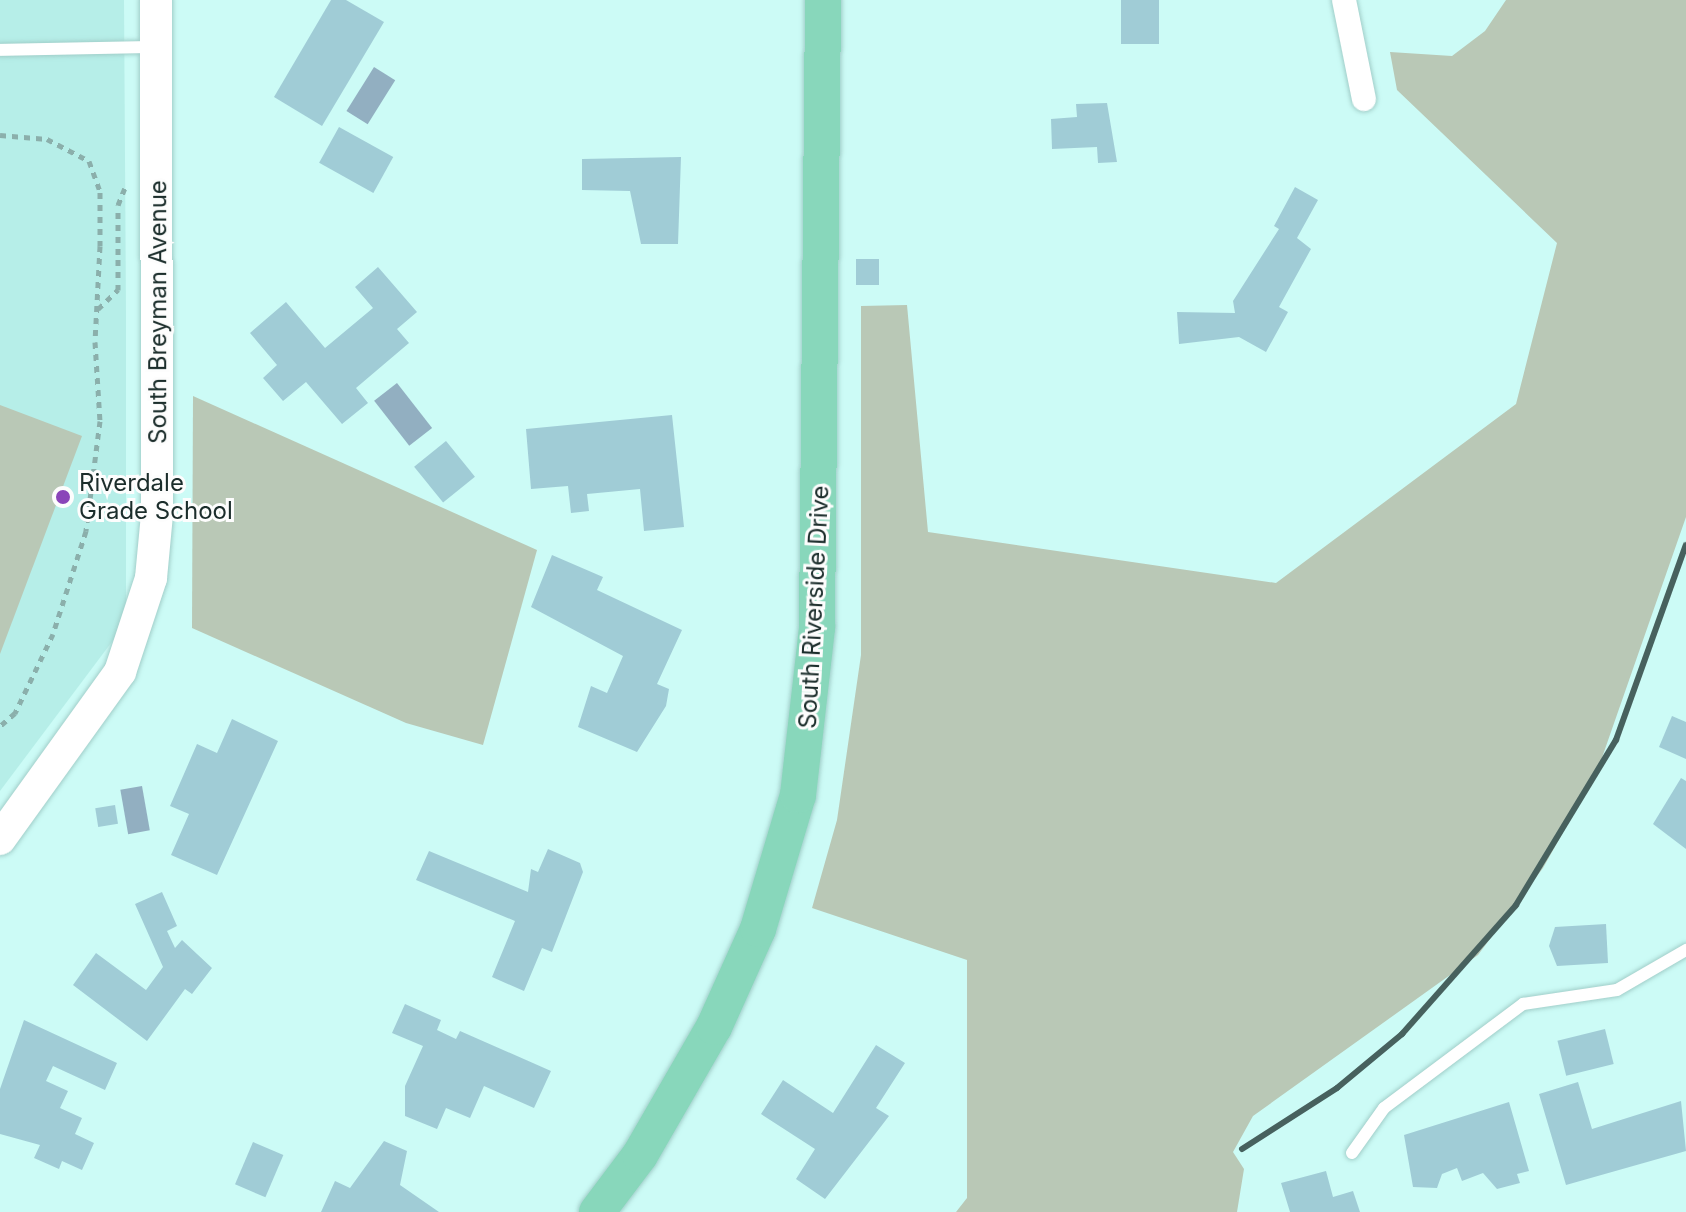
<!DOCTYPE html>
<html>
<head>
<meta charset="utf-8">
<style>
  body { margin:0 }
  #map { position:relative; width:1686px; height:1212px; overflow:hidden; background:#ccfbf6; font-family:Inter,sans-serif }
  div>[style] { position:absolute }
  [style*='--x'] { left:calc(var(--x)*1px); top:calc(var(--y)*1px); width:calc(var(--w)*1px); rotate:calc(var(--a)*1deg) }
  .built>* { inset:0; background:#b6eee8 }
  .green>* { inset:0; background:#b9c8b6 }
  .water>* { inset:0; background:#92afc1; transform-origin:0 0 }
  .building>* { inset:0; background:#a0ccd6; transform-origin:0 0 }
  .path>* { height:5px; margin-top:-2.5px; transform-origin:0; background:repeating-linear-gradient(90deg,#8bafab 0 6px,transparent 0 12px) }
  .roads { filter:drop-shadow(0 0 2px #a1cec9) drop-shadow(0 0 2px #a1cec9) }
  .lane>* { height:12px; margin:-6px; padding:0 6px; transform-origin:6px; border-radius:6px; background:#fff }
  .street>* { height:24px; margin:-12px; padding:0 12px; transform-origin:12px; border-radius:12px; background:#fff }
  .secondary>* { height:32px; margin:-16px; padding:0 16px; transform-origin:16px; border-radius:16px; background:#fff }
  .primary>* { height:36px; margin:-18px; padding:0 18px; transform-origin:18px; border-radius:18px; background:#88d7bb }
  .rail>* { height:6px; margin:-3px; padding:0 3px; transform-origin:3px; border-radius:3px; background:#47615e }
  .dots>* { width:22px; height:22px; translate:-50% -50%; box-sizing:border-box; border:4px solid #fdfdfd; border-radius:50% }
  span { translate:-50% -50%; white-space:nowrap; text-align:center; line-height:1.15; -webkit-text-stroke:6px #fdfdfd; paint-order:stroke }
  .street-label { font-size:24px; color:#1b2d2b }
  .poi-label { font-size:24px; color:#1b2d2b }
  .left { translate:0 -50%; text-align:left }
</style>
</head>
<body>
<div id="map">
  <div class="built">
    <div style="clip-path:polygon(0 0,124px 0,126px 314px,126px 623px,0 791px)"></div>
  </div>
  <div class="green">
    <div style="clip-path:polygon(1506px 0,1686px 0,1686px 517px,1597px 772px,1543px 868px,1478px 955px,1253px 1116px,1233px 1152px,1244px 1169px,1237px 1212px,956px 1212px,967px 1198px,967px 960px,812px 908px,837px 820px,861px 655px,861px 306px,907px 305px,928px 532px,1276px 583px,1516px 404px,1557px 243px,1397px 90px,1390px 52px,1452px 56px,1485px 31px)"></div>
    <div style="clip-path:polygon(193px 396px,537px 550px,483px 745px,406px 723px,192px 628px)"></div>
    <div style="clip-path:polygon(0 405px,82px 436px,0 654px)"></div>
  </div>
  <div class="water">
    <div style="left:374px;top:67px;width:25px;height:52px;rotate:32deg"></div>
    <div style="left:397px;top:383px;width:57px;height:29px;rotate:52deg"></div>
    <div style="left:142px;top:786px;width:45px;height:22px;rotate:80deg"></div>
  </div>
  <div class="building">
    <div style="clip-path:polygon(331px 0,346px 0,384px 22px,322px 126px,274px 97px)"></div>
    <div style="left:1121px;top:0;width:38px;height:44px"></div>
    <div style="clip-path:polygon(1107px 103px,1117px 162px,1098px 163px,1097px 147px,1052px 149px,1051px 119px,1077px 117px,1076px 104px)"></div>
    <div style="left:339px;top:127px;width:62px;height:41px;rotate:29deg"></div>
    <div style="clip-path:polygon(681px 157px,678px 244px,641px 244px,630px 191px,582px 190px,582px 159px)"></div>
    <div style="clip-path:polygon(1295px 187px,1318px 200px,1297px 238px,1311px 249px,1279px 307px,1288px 312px,1266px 352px,1239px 337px,1179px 344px,1177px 312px,1235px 313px,1233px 301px,1279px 229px,1274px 226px)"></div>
    <div style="left:856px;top:259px;width:23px;height:26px"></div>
    <div style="clip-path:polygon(378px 267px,417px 312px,397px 329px,409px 343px,356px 388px,368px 403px,342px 424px,306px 382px,283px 401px,263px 378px,277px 365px,250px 333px,286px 302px,325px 348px,373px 308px,355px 287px)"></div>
    <div style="clip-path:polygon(672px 415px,684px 527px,644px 531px,640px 489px,587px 494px,589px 511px,571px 513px,568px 486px,531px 489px,526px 429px)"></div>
    <div style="left:446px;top:441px;width:46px;height:41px;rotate:51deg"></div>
    <div style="clip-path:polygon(552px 555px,603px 577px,597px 590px,682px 630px,657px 684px,669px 689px,666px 706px,637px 752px,578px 727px,591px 686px,607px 693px,623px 656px,531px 607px)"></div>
    <div style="clip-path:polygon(1672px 716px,1686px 722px,1686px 759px,1659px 747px)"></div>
    <div style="clip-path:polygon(232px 719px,278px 741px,217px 875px,171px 855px,189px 814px,170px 806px,197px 744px,217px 753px)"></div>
    <div style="clip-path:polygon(1681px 778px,1686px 781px,1686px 849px,1653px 824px)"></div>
    <div style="left:115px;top:805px;width:19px;height:20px;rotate:81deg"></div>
    <div style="clip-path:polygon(548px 849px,580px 863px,583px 872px,552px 952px,542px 948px,524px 991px,492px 977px,515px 921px,416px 880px,429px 851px,528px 892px,531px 869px,538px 872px)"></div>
    <div style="clip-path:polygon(162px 892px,177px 926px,167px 931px,175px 948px,182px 940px,212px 968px,192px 994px,185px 989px,147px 1041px,73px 985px,96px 953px,146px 990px,163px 967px,135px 904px)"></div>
    <div style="clip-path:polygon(1606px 924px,1608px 963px,1557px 966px,1549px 946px,1555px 927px)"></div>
    <div style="clip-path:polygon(405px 1004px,441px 1020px,437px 1030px,456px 1039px,460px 1031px,551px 1071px,534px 1108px,484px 1086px,470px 1118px,446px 1108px,437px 1129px,405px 1116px,405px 1086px,423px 1046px,392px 1033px)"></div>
    <div style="clip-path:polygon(24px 1020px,117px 1063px,105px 1090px,53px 1066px,46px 1081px,68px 1091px,60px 1108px,82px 1118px,75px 1134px,94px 1143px,82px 1170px,62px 1161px,59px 1169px,34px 1158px,40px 1145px,0 1134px,0 1089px)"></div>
    <div style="left:1605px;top:1029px;width:36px;height:49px;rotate:76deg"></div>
    <div style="clip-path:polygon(876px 1045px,905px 1063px,876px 1108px,889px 1116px,825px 1199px,796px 1179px,815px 1149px,761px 1114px,783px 1080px,833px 1113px)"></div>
    <div style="clip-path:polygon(1578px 1082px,1592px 1129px,1681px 1101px,1686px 1151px,1566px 1185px,1539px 1094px)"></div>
    <div style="clip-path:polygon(1509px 1102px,1529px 1171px,1517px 1174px,1520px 1183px,1497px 1189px,1483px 1173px,1462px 1181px,1457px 1168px,1442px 1174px,1437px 1188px,1413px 1187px,1404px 1135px)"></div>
    <div style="clip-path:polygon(384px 1141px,407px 1151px,400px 1185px,439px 1212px,321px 1212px,335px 1181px,350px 1188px)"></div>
    <div style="left:253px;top:1142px;width:33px;height:46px;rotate:23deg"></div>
    <div style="clip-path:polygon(1326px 1171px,1333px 1197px,1353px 1191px,1360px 1212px,1290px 1212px,1281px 1183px)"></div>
  </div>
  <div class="path">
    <div style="--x:0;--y:135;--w:47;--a:4.9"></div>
    <div style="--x:47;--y:139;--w:47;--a:27.6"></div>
    <div style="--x:89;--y:161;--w:33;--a:70"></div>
    <div style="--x:100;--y:192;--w:54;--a:90"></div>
    <div style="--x:100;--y:246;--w:96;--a:93"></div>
    <div style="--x:95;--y:342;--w:79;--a:86.4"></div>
    <div style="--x:100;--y:421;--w:111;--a:97.3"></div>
    <div style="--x:86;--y:531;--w:108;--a:107.8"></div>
    <div style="--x:53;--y:634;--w:88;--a:115.7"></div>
    <div style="--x:15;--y:713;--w:20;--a:139"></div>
    <div style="--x:98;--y:309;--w:28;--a:-44"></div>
    <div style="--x:118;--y:290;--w:85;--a:-90"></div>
    <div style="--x:118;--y:205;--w:18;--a:-68"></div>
  </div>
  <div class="roads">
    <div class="lane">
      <div style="--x:0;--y:50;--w:157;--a:-1.1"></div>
      <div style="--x:1352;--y:1153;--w:55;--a:-54.6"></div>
      <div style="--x:1384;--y:1108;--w:174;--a:-36.8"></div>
      <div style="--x:1523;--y:1004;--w:95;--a:-8.5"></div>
      <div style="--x:1617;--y:990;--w:80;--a:-30.1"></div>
    </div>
    <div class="street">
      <div style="--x:1344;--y:0;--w:101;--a:78.6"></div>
    </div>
    <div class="secondary">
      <div style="--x:0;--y:839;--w:206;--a:-54.3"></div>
      <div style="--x:120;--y:672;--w:99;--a:-71.7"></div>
      <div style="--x:151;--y:578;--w:63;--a:-84.6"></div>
      <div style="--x:157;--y:515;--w:515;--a:-90.11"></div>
    </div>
    <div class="primary">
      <div style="--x:597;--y:1212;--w:71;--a:-53"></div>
      <div style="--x:640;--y:1155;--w:148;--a:-60"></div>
      <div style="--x:714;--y:1027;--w:107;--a:-65.8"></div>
      <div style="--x:758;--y:929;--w:140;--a:-73.4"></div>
      <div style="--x:798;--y:795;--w:169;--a:-83.5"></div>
      <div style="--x:817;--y:627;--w:627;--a:-89.45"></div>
    </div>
  </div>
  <div class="rail">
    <div style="--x:1242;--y:1149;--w:113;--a:-32.7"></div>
    <div style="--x:1337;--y:1088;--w:85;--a:-39.7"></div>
    <div style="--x:1402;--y:1034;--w:172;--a:-48.5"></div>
    <div style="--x:1516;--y:905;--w:193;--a:-58.8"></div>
    <div style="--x:1616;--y:740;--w:207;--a:-70.3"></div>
  </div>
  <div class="dots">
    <div style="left:63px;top:497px;background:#8a45b9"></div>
  </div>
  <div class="street-label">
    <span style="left:158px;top:312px;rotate:-90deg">South Breyman Avenue</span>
    <span style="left:814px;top:607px;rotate:-87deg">South Riverside Drive</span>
  </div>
  <div class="poi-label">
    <span class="left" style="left:79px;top:497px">Riverdale<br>Grade School</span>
  </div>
</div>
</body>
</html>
